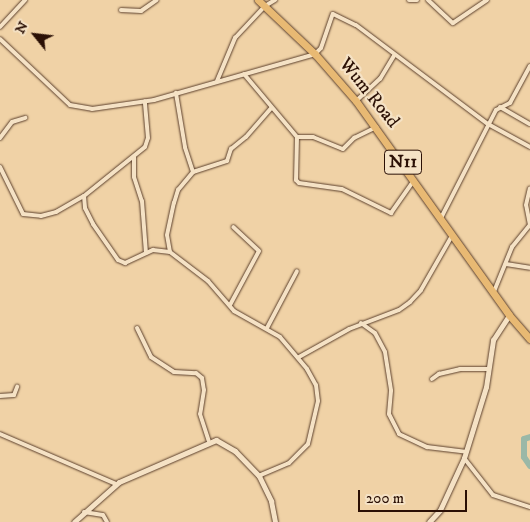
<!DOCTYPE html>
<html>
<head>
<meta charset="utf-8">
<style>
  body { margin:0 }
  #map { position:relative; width:530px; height:522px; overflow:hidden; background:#f0d2a6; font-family:"IM FELL DW Pica",serif }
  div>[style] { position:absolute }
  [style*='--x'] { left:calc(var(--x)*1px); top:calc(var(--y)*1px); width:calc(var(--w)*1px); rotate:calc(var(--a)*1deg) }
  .river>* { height:6px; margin:-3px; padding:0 3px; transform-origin:3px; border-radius:3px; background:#9ab8a7 }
  .roads { filter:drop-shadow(0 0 1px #5c402d) drop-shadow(0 0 1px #5c402d) }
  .street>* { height:4px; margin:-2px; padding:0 2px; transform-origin:2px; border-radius:2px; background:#f5e2c5 }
  .secondary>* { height:5px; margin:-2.5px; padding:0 2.5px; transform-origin:2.5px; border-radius:2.5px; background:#f5e2c5 }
  .highway>* { height:7px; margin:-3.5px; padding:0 3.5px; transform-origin:3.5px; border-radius:3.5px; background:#e8b973 }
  span { translate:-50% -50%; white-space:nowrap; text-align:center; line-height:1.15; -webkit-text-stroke:4.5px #f5e2c5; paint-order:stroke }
  .shield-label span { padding:1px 4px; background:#f5e2c5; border:1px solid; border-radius:4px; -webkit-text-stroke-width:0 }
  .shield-label { font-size:18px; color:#2b1005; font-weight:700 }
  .street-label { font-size:19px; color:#2b1005 }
  .north { position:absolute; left:10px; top:10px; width:50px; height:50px; -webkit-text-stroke:4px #f5e2c5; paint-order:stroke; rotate:299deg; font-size:14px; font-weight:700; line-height:20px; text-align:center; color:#2b1005 }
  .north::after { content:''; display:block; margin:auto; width:18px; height:22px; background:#2b1005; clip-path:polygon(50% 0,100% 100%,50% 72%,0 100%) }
  .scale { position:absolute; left:358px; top:490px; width:109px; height:22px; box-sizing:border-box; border:2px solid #2b1005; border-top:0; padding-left:6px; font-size:15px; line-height:18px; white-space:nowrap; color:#2b1005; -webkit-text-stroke:4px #f5e2c5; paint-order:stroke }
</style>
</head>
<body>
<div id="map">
  <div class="river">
    <div style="--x:530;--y:437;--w:6;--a:162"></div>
    <div style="--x:524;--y:439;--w:18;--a:90"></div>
    <div style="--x:524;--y:457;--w:11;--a:56"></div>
  </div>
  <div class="roads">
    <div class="street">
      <div style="--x:409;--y:0;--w:8;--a:0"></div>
      <div style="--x:428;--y:0;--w:34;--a:43"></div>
      <div style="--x:453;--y:23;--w:41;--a:-34.1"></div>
      <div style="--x:121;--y:10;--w:20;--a:3"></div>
      <div style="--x:141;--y:11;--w:19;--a:-35"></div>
      <div style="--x:0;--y:27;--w:37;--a:-47"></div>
      <div style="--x:0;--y:39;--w:96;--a:43.3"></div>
      <div style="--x:70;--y:105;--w:22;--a:10"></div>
      <div style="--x:92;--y:109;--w:63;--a:-8.3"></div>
      <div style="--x:154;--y:100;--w:167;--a:-15.9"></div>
      <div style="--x:315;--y:54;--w:8;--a:-45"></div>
      <div style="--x:321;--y:48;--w:36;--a:-71"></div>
      <div style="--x:333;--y:14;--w:25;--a:26"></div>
      <div style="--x:356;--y:25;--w:165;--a:36.9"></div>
      <div style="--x:488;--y:124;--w:48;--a:28.7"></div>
      <div style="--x:244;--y:74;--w:82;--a:49.9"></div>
      <div style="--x:297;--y:137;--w:16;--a:0"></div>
      <div style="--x:313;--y:137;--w:32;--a:22"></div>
      <div style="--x:343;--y:149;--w:16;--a:-45"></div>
      <div style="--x:354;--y:138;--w:25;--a:-26"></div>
      <div style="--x:217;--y:81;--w:47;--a:-67.3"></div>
      <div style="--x:235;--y:38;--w:44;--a:-46.8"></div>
      <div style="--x:265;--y:6;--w:12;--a:-31"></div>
      <div style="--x:356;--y:101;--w:33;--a:-43"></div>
      <div style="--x:380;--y:79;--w:27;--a:-59"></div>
      <div style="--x:500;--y:107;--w:34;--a:30"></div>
      <div style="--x:297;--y:137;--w:43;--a:91.3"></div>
      <div style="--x:296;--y:180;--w:4;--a:45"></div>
      <div style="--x:299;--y:183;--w:43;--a:7.9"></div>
      <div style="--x:342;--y:189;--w:55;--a:26.1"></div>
      <div style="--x:391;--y:213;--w:39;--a:-55"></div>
      <div style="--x:0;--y:138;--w:20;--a:-53"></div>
      <div style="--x:12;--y:122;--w:14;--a:-17"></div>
      <div style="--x:134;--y:157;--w:20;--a:90"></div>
      <div style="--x:134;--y:177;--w:25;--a:72"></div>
      <div style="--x:142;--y:201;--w:52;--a:85.6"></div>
      <div style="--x:0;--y:167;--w:52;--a:63.9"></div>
      <div style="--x:23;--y:214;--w:18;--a:6"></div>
      <div style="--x:41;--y:216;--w:16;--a:-15"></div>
      <div style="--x:56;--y:212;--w:32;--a:-30"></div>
      <div style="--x:84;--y:196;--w:78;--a:-38.8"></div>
      <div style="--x:145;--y:147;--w:9;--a:-72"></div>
      <div style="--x:148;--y:138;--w:37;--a:-95"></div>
      <div style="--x:193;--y:172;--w:36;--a:-18"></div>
      <div style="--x:227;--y:161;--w:13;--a:-72"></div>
      <div style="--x:231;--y:149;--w:19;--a:-39"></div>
      <div style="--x:246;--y:137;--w:38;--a:-49"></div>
      <div style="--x:84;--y:196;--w:12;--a:85"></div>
      <div style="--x:85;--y:208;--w:18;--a:63"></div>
      <div style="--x:93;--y:224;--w:44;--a:55.2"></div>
      <div style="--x:118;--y:260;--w:8;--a:23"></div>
      <div style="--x:125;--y:263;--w:31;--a:-25"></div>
      <div style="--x:153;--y:250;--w:17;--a:7"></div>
      <div style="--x:170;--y:252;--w:48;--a:37.3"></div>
      <div style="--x:208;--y:281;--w:40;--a:49"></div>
      <div style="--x:234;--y:311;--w:53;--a:29.5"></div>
      <div style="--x:280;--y:337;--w:42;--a:49.8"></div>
      <div style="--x:307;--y:369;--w:18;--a:61"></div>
      <div style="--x:316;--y:385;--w:16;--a:83"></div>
      <div style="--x:318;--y:401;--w:44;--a:103.1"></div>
      <div style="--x:308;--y:444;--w:27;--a:135"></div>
      <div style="--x:289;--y:463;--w:33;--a:157"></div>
      <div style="--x:441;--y:218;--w:121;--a:-63"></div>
      <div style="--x:496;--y:110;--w:16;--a:-27"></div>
      <div style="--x:510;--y:103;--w:42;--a:-61.6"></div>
      <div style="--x:530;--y:225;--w:20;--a:-101"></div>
      <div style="--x:526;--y:205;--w:17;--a:-77"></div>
      <div style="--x:170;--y:252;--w:17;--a:-100"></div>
      <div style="--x:167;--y:235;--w:33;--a:-78"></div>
      <div style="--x:174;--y:203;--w:14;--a:-73"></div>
      <div style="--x:178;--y:190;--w:23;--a:-50"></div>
      <div style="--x:193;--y:172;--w:26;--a:-108"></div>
      <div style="--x:185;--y:147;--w:55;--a:-99.5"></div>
      <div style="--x:506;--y:264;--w:24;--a:9"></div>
      <div style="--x:493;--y:294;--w:51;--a:-68"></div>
      <div style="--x:512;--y:247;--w:28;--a:-51"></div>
      <div style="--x:230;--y:305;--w:61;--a:-61.8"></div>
      <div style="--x:259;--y:251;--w:35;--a:-137"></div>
      <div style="--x:361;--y:323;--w:17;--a:36"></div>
      <div style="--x:375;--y:333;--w:21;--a:62"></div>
      <div style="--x:385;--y:352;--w:39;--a:81"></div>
      <div style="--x:391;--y:391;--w:23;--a:95"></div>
      <div style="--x:389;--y:414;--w:22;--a:63"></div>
      <div style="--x:399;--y:434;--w:31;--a:25"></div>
      <div style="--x:427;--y:447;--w:38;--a:7"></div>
      <div style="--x:137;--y:328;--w:32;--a:64"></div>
      <div style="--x:151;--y:357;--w:27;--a:33"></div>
      <div style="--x:174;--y:372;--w:22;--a:3"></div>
      <div style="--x:196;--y:373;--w:8;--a:40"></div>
      <div style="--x:202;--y:378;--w:12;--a:81"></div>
      <div style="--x:204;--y:390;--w:24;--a:99"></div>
      <div style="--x:200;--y:414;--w:28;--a:72"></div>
      <div style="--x:267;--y:328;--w:64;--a:-62.2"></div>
      <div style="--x:299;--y:357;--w:57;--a:-29.2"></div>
      <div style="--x:349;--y:329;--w:53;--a:-20.8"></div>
      <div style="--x:399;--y:310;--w:14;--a:-36"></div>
      <div style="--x:410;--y:302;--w:16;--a:-47"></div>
      <div style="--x:421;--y:290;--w:64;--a:-60.3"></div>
      <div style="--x:432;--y:379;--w:9;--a:-36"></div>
      <div style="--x:439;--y:374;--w:22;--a:-13"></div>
      <div style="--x:460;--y:369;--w:29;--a:0"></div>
      <div style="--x:0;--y:396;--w:14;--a:-4"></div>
      <div style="--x:14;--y:395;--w:9;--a:-69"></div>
      <div style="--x:0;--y:434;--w:126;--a:23.3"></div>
      <div style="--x:464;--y:458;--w:47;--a:51.9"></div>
      <div style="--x:493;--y:495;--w:39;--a:18"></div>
      <div style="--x:84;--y:512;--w:19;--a:9"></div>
      <div style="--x:103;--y:515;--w:8;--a:60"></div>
    </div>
    <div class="secondary">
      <div style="--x:74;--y:522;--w:60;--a:-41.6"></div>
      <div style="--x:119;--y:482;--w:106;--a:-23.4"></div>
      <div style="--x:216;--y:440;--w:22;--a:30"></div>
      <div style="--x:235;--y:451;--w:35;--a:46"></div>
      <div style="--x:259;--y:476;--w:28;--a:64"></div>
      <div style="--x:271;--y:501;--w:21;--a:79"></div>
      <div style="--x:429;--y:522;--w:16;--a:-47"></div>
      <div style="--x:440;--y:510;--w:57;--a:-65.2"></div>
      <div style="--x:464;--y:458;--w:74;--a:-72.8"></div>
      <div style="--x:486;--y:387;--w:48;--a:-81.5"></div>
      <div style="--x:493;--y:340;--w:30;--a:-57"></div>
    </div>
    <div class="highway">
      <div style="--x:258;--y:0;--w:79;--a:43.5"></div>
      <div style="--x:315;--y:54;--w:62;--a:48.9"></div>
      <div style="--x:356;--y:101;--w:263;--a:54.4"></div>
      <div style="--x:509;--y:315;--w:32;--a:49"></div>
    </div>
  </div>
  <div class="shield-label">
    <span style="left:403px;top:162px">N11</span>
  </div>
  <div class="street-label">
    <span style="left:369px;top:93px;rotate:51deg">Wum Road</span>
  </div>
  <div class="north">N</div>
  <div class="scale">200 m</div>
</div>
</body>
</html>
